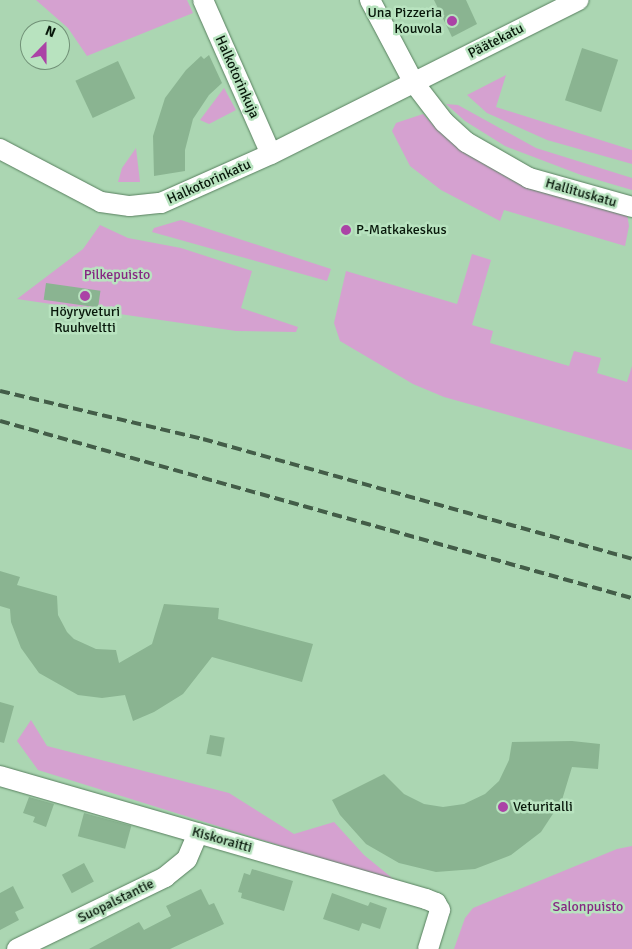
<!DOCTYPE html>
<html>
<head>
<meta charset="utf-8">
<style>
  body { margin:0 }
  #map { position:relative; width:632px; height:949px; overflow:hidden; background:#abd6b2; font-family:Signika,sans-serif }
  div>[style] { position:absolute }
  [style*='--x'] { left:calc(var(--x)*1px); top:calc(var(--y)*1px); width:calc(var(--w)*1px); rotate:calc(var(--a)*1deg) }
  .green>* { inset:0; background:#d5a1d0 }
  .building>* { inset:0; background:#8ab491; transform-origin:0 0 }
  .roads { filter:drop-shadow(0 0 1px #58805f) drop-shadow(0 0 1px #58805f) }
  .minor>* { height:20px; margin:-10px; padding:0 10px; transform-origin:10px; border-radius:10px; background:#fff }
  .rail>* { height:4px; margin-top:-2px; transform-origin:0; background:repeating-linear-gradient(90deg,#435d48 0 10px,transparent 0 15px) }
  .dots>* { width:14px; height:14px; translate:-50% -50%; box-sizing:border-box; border:2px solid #b8e3bf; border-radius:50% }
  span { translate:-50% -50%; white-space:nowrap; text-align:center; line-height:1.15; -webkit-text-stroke:5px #b8e3bf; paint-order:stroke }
  .poi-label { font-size:14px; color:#07170a }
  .right { translate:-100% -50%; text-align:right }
  .left { translate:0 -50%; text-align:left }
  .street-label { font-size:14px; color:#07170a }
  .park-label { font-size:14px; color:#862883 }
  .north { position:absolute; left:20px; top:20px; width:50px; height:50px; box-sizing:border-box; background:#b8e3bf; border:1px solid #719177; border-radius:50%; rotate:22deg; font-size:14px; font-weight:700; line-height:20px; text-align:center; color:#07170a }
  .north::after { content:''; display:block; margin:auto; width:18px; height:22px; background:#ab43a6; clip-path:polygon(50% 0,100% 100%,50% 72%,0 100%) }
</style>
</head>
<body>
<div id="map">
  <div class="green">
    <div style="clip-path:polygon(36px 0,187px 0,193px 13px,87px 56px,68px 28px)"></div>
    <div style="clip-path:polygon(506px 75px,496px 107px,632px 150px,632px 164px,547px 140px,487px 113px,467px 95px)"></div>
    <div style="clip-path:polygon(224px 88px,236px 110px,209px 124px,200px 120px)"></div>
    <div style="clip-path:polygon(446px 104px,458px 105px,536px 148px,632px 178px,632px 190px,581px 175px,505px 146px,465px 121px)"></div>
    <div style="clip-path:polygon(423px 114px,437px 129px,627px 214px,629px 226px,625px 246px,504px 210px,500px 221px,441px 190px,410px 166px,392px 131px,396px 123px)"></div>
    <div style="clip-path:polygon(136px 148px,140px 182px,118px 182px,122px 168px)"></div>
    <div style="clip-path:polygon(181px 220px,331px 269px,327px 281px,152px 232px,154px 228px)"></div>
    <div style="clip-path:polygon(100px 225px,128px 238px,181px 248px,252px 271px,241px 308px,298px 327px,296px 332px,236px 331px,17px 299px,83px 249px)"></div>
    <div style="clip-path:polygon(472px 254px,491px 260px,472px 325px,493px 331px,490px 343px,569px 366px,574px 351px,601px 358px,597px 373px,627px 382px,632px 366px,632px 450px,444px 397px,413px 384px,340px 341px,334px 323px,346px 271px,457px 304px)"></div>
    <div style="clip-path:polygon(31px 720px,47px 746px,229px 793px,294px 834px,334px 822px,364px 855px,397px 882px,38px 770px,17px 741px)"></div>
    <div style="clip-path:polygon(632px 846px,632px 949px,454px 949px,465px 918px,473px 908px,617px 849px)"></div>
  </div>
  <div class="building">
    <div style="clip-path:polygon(434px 0,466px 0,477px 24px,452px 37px)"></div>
    <div style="left:582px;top:48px;width:38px;height:55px;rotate:18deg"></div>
    <div style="clip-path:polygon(209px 55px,222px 83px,209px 95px,193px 119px,185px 150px,185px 171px,154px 176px,153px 136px,165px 98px,186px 70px,201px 56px,204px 59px)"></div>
    <div style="left:118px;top:61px;width:41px;height:47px;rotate:65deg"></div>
    <div style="left:46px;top:283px;width:55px;height:17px;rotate:8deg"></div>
    <div style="clip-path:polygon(0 571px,20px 577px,17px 585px,57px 596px,58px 615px,67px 632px,74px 639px,96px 649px,116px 650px,119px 663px,152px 644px,164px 604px,219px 608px,218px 619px,313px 644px,302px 682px,212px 657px,183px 694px,154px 712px,133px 721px,125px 695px,102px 698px,78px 695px,39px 673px,21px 648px,11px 622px,10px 609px,0 606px)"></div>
    <div style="clip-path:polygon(0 702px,14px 706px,4px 743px,0 742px)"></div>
    <div style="left:210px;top:735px;width:15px;height:19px;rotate:11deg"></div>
    <div style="clip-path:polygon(572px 741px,600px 744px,598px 769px,572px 767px,562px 800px,541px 832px,511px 855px,475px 869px,436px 872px,399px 863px,366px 844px,340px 815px,332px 800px,384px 774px,404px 794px,424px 804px,443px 807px,464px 804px,485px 794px,499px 781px,509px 760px,512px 742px)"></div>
    <div style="clip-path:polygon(29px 797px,54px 804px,46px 827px,33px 822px,35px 817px,23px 813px)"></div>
    <div style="left:84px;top:813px;width:49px;height:24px;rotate:15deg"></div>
    <div style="left:84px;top:863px;width:21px;height:25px;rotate:62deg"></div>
    <div style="clip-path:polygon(252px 869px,293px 881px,284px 911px,241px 898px,242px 893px,238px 892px,244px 873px,250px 875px)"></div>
    <div style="clip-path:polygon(13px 886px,24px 908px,15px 912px,19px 920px,0 930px,0 893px)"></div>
    <div style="clip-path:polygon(201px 889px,209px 905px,214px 903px,224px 924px,170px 949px,89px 949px,139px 922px,144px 930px,171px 916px,166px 906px)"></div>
    <div style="clip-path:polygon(332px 893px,368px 906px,370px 902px,387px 908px,380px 929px,362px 923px,359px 931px,323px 919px)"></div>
  </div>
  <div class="roads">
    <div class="minor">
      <div style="--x:203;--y:0;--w:168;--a:66.2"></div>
      <div style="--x:370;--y:0;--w:94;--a:62.1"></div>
      <div style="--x:414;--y:83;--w:49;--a:52.4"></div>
      <div style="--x:444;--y:122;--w:30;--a:42"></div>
      <div style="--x:466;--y:142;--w:73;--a:29.7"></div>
      <div style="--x:529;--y:178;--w:107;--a:15.7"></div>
      <div style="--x:0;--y:149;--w:114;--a:27.7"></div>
      <div style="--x:101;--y:202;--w:29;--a:8"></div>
      <div style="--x:130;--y:206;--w:31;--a:-6"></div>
      <div style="--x:161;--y:203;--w:120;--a:-24"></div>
      <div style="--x:271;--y:154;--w:344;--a:-26.6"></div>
      <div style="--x:0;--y:776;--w:443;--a:16.1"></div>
      <div style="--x:426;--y:899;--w:11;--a:22"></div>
      <div style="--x:436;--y:903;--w:8;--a:60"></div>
      <div style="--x:440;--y:910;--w:41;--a:107.1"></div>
      <div style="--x:17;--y:949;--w:165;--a:-25.9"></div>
      <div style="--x:165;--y:877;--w:28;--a:-39"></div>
      <div style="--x:187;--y:859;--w:28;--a:-67"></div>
    </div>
  </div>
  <div class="rail">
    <div style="--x:0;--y:391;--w:209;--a:13.3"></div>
    <div style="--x:203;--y:439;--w:445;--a:15.6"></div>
    <div style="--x:0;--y:421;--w:656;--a:15.65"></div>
  </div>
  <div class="dots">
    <div style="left:452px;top:21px;background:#ab43a6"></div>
    <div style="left:346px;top:230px;background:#ab43a6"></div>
    <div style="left:85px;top:296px;background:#ab43a6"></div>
    <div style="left:503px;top:807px;background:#ab43a6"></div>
  </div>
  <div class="poi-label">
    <span class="right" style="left:442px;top:21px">Una Pizzeria<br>Kouvola</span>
    <span class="left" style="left:356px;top:230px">P-Matkakeskus</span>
    <span style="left:85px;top:320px">Höyryveturi<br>Ruuhveltti</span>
    <span class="left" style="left:513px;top:807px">Veturitalli</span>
  </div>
  <div class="street-label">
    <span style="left:496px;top:41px;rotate:-27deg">Päätekatu</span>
    <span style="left:237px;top:77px;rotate:66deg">Halkotorinkuja</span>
    <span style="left:209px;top:182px;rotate:-24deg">Halkotorinkatu</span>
    <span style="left:581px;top:193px;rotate:16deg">Hallituskatu</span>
    <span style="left:222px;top:840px;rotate:16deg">Kiskoraitti</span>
    <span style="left:116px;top:901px;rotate:-26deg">Suopalstantie</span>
  </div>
  <div class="park-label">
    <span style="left:117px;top:275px">Pilkepuisto</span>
    <span style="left:588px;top:907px">Salonpuisto</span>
  </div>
  <div class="north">N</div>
</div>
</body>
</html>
